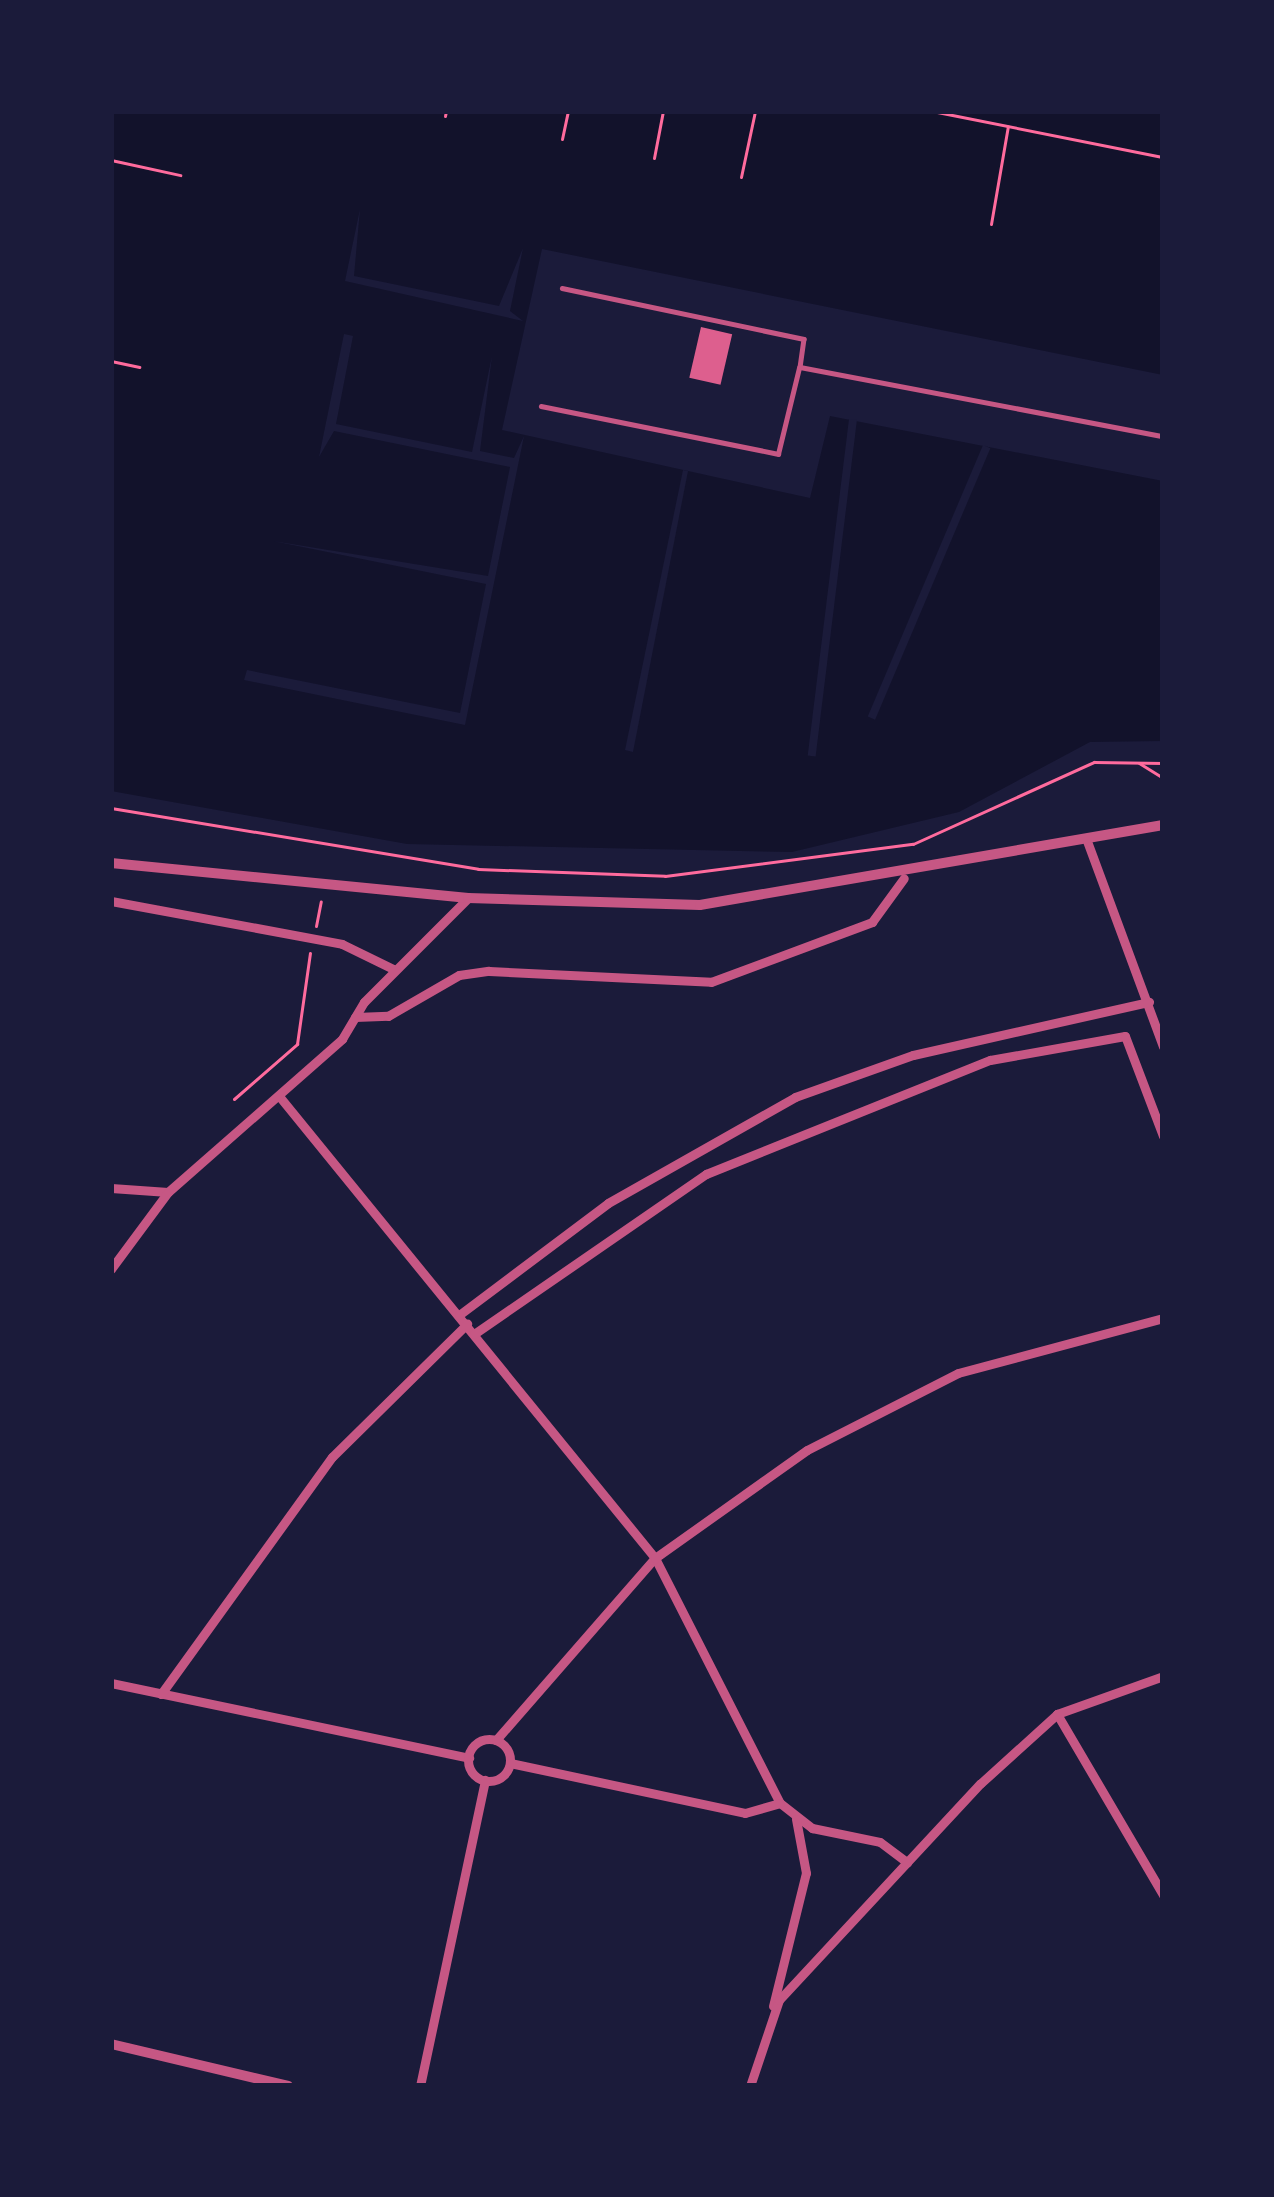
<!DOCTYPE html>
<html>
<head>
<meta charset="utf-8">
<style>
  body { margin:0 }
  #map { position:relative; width:1274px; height:2197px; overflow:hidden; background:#1b1b3a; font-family:Lato,sans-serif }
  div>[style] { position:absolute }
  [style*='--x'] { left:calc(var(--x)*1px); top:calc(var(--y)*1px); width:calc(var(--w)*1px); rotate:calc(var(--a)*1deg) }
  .water>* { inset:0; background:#12122b }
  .pier>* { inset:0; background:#1b1b3a; transform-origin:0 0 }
  .building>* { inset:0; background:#dd5f8e; transform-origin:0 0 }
  .path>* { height:3px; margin:-1.5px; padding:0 1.5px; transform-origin:1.5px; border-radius:1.5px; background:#ff6b9d }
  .service>* { height:4.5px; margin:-2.25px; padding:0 2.25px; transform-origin:2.25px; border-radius:2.25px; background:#c65784 }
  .minor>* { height:9px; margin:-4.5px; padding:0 4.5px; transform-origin:4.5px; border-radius:4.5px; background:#c65784 }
  .minor>.ring { margin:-4.5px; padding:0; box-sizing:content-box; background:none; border:9px solid #c65784; border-radius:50% }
  .tertiary>* { height:10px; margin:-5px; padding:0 5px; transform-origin:5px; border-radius:5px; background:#c65784 }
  span { translate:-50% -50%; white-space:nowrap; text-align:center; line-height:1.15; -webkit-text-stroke:9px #1b1b3a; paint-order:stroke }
  .frame { position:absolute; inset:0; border:114px solid #1b1b3a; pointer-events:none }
</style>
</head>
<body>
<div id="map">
  <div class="water">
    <div style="clip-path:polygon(111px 111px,1163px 111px,1163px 375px,542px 249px,502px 430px,810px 498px,830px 416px,1163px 481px,1163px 741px,1090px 742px,959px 812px,792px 852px,407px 844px,111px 791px)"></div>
  </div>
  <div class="pier">
    <div style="clip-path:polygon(360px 209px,354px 276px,499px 306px,523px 248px,510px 311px,523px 321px,345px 281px)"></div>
    <div style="clip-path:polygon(344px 334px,353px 336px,336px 424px,472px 452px,492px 356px,480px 451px,514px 458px,524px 436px,465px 725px,244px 680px,247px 670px,460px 713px,486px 584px,273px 541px,488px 576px,510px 467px,334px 431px,319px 457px)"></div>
    <div style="left:849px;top:419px;width:8px;height:339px;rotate:7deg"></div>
    <div style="left:983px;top:445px;width:8px;height:295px;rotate:23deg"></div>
    <div style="clip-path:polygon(683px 470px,688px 471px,633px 752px,625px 750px)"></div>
  </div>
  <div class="building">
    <div style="left:701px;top:327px;width:32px;height:52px;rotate:13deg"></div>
  </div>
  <div class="path">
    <div style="--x:932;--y:111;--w:236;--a:11.3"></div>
    <div style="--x:445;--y:116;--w:5;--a:-79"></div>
    <div style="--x:562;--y:139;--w:29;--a:-78"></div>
    <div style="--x:654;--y:158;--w:48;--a:-79.2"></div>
    <div style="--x:111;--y:160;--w:71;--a:12.3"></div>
    <div style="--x:741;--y:177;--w:67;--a:-78"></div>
    <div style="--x:991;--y:224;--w:99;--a:-80.2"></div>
    <div style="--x:111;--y:361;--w:29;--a:12"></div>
    <div style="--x:1139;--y:763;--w:28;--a:32"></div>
    <div style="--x:111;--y:808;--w:372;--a:9.4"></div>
    <div style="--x:478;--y:869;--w:187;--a:2.1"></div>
    <div style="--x:665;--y:876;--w:250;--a:-7.4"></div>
    <div style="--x:913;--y:844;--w:199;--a:-24.4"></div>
    <div style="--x:1094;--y:762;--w:69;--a:0.8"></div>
    <div style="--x:316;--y:926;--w:25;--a:-79"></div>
    <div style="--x:234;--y:1099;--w:84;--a:-41.1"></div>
    <div style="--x:297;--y:1044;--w:92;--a:-81.9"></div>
  </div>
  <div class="service">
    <div style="--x:562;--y:288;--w:247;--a:11.9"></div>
    <div style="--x:804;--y:339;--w:28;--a:98"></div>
    <div style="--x:800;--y:367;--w:369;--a:10.8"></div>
    <div style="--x:541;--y:406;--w:242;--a:11.4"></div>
    <div style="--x:778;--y:454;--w:89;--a:-76.3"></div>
  </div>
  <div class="minor">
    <div style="--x:1087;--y:841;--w:219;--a:69.7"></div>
    <div style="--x:111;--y:901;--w:235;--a:10.5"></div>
    <div style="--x:342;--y:944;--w:57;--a:26.1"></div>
    <div style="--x:355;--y:1017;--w:33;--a:-2"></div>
    <div style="--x:388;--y:1016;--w:82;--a:-30"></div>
    <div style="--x:459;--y:975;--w:30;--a:-8"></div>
    <div style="--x:489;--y:971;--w:222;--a:2.8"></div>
    <div style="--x:711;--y:982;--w:172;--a:-20.4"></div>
    <div style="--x:872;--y:922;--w:54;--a:-54"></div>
    <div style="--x:279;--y:1096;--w:596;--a:50.86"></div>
    <div style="--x:655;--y:1558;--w:275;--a:63"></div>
    <div style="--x:780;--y:1803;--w:41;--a:38"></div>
    <div style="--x:812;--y:1828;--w:69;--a:11.6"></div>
    <div style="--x:880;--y:1842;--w:34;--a:37"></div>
    <div style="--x:111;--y:1188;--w:57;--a:4"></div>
    <div style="--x:111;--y:1269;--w:96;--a:-53.5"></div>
    <div style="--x:168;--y:1192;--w:232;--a:-41.3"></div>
    <div style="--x:342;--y:1039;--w:43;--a:-59.3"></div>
    <div style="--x:364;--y:1002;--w:147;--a:-45"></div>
    <div style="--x:459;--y:1315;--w:186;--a:-36.9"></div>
    <div style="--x:608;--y:1203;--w:215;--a:-29.5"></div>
    <div style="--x:795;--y:1097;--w:125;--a:-19.6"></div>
    <div style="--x:913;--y:1055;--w:242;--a:-12.7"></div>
    <div style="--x:474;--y:1334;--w:282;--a:-34.6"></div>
    <div style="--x:706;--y:1174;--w:306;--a:-21.9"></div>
    <div style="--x:990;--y:1060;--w:137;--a:-10.1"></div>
    <div style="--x:1125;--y:1036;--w:107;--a:69.2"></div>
    <div style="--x:111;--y:1683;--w:366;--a:11.8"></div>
    <div style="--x:161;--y:1694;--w:292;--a:-54.2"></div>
    <div style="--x:332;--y:1457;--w:190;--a:-44.6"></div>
    <div style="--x:1057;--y:1714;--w:210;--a:59.6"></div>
    <div class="ring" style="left:468px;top:1739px;width:33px;height:33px"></div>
    <div style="--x:496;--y:1740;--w:242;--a:-48.9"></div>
    <div style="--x:655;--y:1558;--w:186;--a:-35.4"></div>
    <div style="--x:807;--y:1450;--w:169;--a:-27"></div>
    <div style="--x:958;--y:1373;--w:212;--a:-15"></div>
    <div style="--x:510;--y:1763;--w:240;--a:12"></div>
    <div style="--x:745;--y:1813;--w:36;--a:-16"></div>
    <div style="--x:773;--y:2006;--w:137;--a:-76.1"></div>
    <div style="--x:806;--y:1873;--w:55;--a:-100.5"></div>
    <div style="--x:420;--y:2086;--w:313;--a:-78"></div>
    <div style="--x:750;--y:2086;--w:91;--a:-71.4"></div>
    <div style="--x:779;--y:2000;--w:296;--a:-47.1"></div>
    <div style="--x:981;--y:1783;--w:103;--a:-42.2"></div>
    <div style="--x:1057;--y:1714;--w:113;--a:-19.7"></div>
  </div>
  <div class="tertiary">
    <div style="--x:111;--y:863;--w:359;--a:5.6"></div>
    <div style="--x:468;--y:898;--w:232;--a:1.7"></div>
    <div style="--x:700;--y:905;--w:470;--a:-9.8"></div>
    <div style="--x:111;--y:2044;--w:182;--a:13.3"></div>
  </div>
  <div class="frame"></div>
</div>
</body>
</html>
